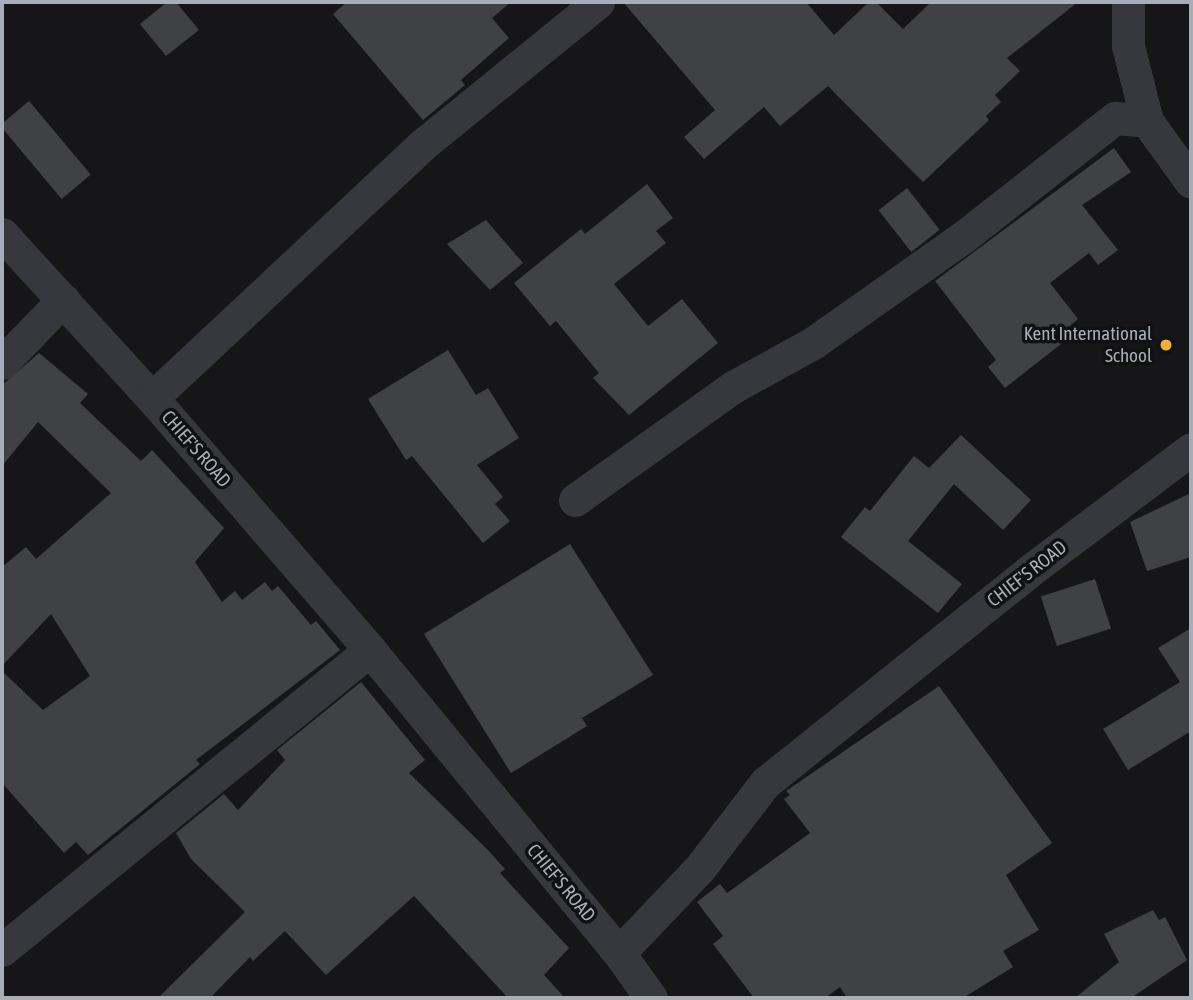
<!DOCTYPE html>
<html>
<head>
<meta charset="utf-8">
<style>
  body { margin:0 }
  #map { position:relative; width:1193px; height:1000px; overflow:hidden; background:#161618; font-family:"Asap Condensed",sans-serif }
  div>[style] { position:absolute }
  [style*='--x'] { left:calc(var(--x)*1px); top:calc(var(--y)*1px); width:calc(var(--w)*1px); rotate:calc(var(--a)*1deg) }
  .building>* { inset:0; background:#404145; transform-origin:0 0 }
  .minor>* { height:33px; margin:-16.5px; padding:0 16.5px; transform-origin:16.5px; border-radius:16.5px; background:#37383d }
  .dots>* { width:19px; height:19px; translate:-50% -50%; box-sizing:border-box; border:4px solid #111113; border-radius:50% }
  span { translate:-50% -50%; white-space:nowrap; text-align:center; line-height:1.15; -webkit-text-stroke:7px #111113; paint-order:stroke }
  .poi-label { font-size:19px; color:#a8adb8 }
  .right { translate:-100% -50%; text-align:right }
  .street-label { font-size:19px; color:#a8adb8 }
  .frame { position:absolute; inset:0; border:4px solid #a8adb8; pointer-events:none }
</style>
</head>
<body>
<div id="map">
  <div class="building">
    <div style="clip-path:polygon(167px 2px,176px 2px,199px 30px,166px 56px,140px 24px)"></div>
    <div style="clip-path:polygon(347px 2px,511px 2px,492px 18px,509px 38px,461px 80px,465px 85px,423px 120px,333px 14px)"></div>
    <div style="clip-path:polygon(623px 2px,806px 2px,834px 35px,869px 2px,876px 2px,903px 29px,931px 2px,1078px 2px,1007px 58px,1020px 71px,995px 95px,1001px 102px,986px 116px,989px 120px,923px 182px,828px 86px,780px 126px,764px 107px,704px 159px,684px 137px,715px 110px)"></div>
    <div style="left:29px;top:101px;width:96px;height:38px;rotate:50deg"></div>
    <div style="clip-path:polygon(1114px 148px,1131px 172px,1082px 205px,1118px 250px,1098px 265px,1089px 253px,1050px 283px,1078px 319px,1056px 338px,1061px 344px,1005px 388px,988px 367px,996px 360px,935px 281px)"></div>
    <div style="clip-path:polygon(647px 184px,673px 218px,656px 231px,666px 243px,614px 284px,648px 326px,682px 299px,718px 343px,629px 415px,593px 378px,599px 373px,556px 321px,550px 326px,514px 283px,581px 229px,585px 234px)"></div>
    <div style="left:907px;top:188px;width:53px;height:36px;rotate:52deg"></div>
    <div style="clip-path:polygon(486px 220px,523px 263px,490px 290px,447px 244px)"></div>
    <div style="clip-path:polygon(448px 350px,476px 395px,488px 388px,519px 438px,477px 465px,503px 497px,495px 504px,510px 521px,483px 543px,412px 456px,406px 460px,368px 399px)"></div>
    <div style="clip-path:polygon(39px 353px,88px 394px,80px 403px,141px 461px,152px 450px,224px 528px,195px 562px,222px 602px,235px 591px,242px 600px,265px 582px,272px 591px,278px 586px,311px 625px,316px 621px,340px 650px,196px 760px,200px 764px,88px 855px,76px 842px,64px 853px,2px 783px,2px 671px,43px 710px,90px 676px,51px 614px,2px 666px,2px 567px,26px 547px,36px 559px,111px 493px,38px 422px,2px 466px,2px 385px)"></div>
    <div style="clip-path:polygon(961px 435px,1031px 500px,1003px 530px,954px 484px,908px 541px,962px 584px,938px 613px,841px 537px,865px 507px,870px 511px,914px 456px,929px 468px)"></div>
    <div style="clip-path:polygon(1191px 493px,1191px 557px,1147px 571px,1130px 522px)"></div>
    <div style="clip-path:polygon(570px 544px,653px 675px,582px 718px,587px 726px,511px 773px,424px 634px)"></div>
    <div style="left:1095px;top:579px;width:52px;height:57px;rotate:72deg"></div>
    <div style="clip-path:polygon(1191px 628px,1191px 731px,1128px 770px,1103px 729px,1180px 682px,1158px 648px)"></div>
    <div style="clip-path:polygon(361px 682px,425px 760px,409px 773px,488px 850px,505px 869px,500px 873px,569px 948px,544px 975px,565px 998px,508px 998px,414px 896px,326px 975px,285px 931px,253px 961px,250px 957px,210px 998px,158px 998px,245px 912px,191px 859px,176px 833px,224px 794px,238px 810px,285px 760px,277px 750px)"></div>
    <div style="clip-path:polygon(939px 686px,1052px 843px,1006px 875px,1039px 930px,1003px 951px,1013px 967px,963px 998px,847px 998px,840px 987px,825px 998px,754px 998px,713px 944px,723px 936px,697px 902px,720px 884px,727px 893px,810px 833px,784px 799px,790px 795px,786px 791px)"></div>
    <div style="clip-path:polygon(1153px 910px,1159px 920px,1165px 917px,1187px 960px,1131px 998px,1075px 998px,1119px 962px,1104px 934px)"></div>
  </div>
  <div class="minor">
    <div style="--x:1128;--y:2;--w:44;--a:90"></div>
    <div style="--x:1128;--y:46;--w:77;--a:75.8"></div>
    <div style="--x:1147;--y:121;--w:75;--a:54.2"></div>
    <div style="--x:2;--y:234;--w:222;--a:47.6"></div>
    <div style="--x:152;--y:398;--w:333;--a:49.1"></div>
    <div style="--x:370;--y:650;--w:392;--a:50.6"></div>
    <div style="--x:619;--y:953;--w:116;--a:-46.4"></div>
    <div style="--x:699;--y:869;--w:108;--a:-52.5"></div>
    <div style="--x:765;--y:783;--w:337;--a:-38.7"></div>
    <div style="--x:1028;--y:572;--w:204;--a:-37"></div>
    <div style="--x:2;--y:363;--w:88;--a:-45.9"></div>
    <div style="--x:152;--y:398;--w:369;--a:-43.1"></div>
    <div style="--x:421;--y:146;--w:228;--a:-39.1"></div>
    <div style="--x:575;--y:500;--w:194;--a:-35.6"></div>
    <div style="--x:733;--y:387;--w:91;--a:-28.8"></div>
    <div style="--x:813;--y:343;--w:182;--a:-35.2"></div>
    <div style="--x:962;--y:238;--w:194;--a:-38.1"></div>
    <div style="--x:1115;--y:118;--w:32;--a:5"></div>
    <div style="--x:2;--y:950;--w:475;--a:-39.2"></div>
    <div style="--x:619;--y:953;--w:55;--a:54.6"></div>
  </div>
  <div class="dots">
    <div style="left:1166px;top:345px;background:#f2b134"></div>
  </div>
  <div class="poi-label">
    <span class="right" style="left:1152px;top:345px">Kent International<br>School</span>
  </div>
  <div class="street-label">
    <span style="left:196px;top:449px;rotate:49deg">CHIEF'S ROAD</span>
    <span style="left:1027px;top:574px;rotate:-38deg">CHIEF'S ROAD</span>
    <span style="left:561px;top:883px;rotate:50deg">CHIEF'S ROAD</span>
  </div>
  <div class="frame"></div>
</div>
</body>
</html>
